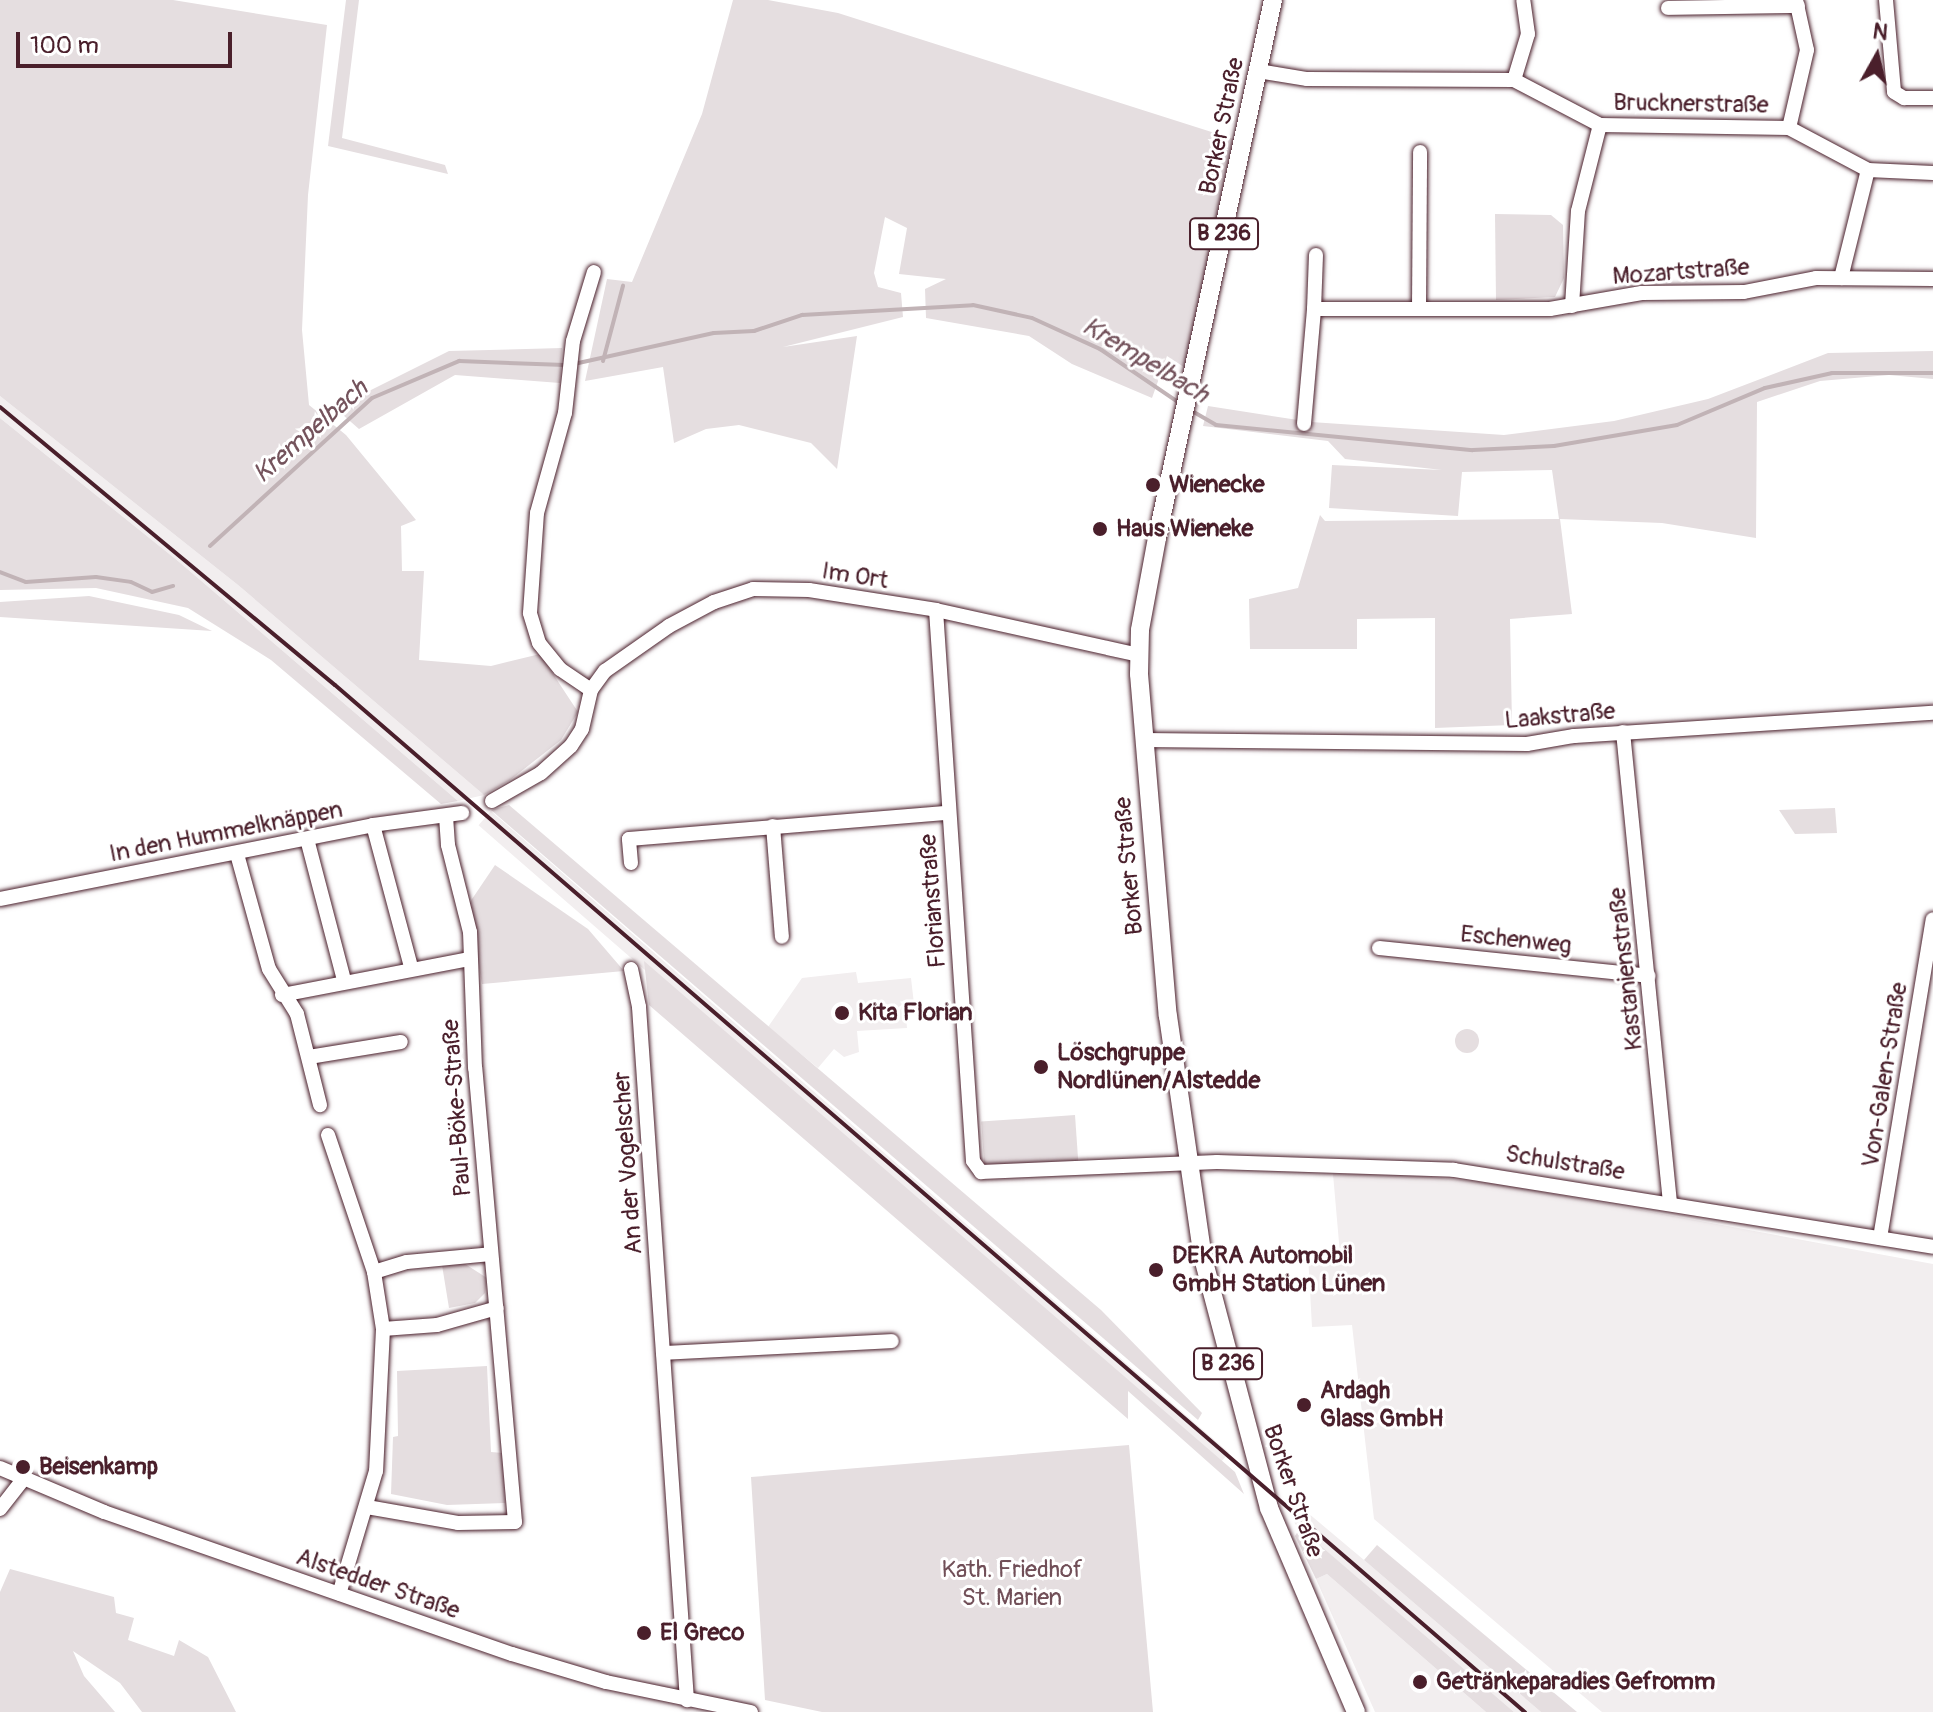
<!DOCTYPE html>
<html>
<head>
<meta charset="utf-8">
<style>
  body { margin:0 }
  #map { position:relative; width:1933px; height:1712px; overflow:hidden; background:#fff; font-family:Pangolin,sans-serif }
  div>[style] { position:absolute }
  [style*='--x'] { left:calc(var(--x)*1px); top:calc(var(--y)*1px); width:calc(var(--w)*1px); rotate:calc(var(--a)*1deg) }
  .built>* { inset:0; background:#f2eeef; transform-origin:0 0 }
  .green>* { inset:0; background:#e5dee0; transform-origin:0 0 }
  .round { border-radius:50% }
  .stream>* { height:4px; margin:-2px; padding:0 2px; transform-origin:2px; border-radius:2px; background:#c1b3b6 }
  .roads { filter:drop-shadow(0 0 2px #4a1f2b) drop-shadow(0 0 2px #4a1f2b) }
  .minor>* { height:14px; margin:-7px; padding:0 7px; transform-origin:7px; border-radius:7px; background:#fff }
  .major>* { height:18px; margin:-9px; padding:0 9px; transform-origin:9px; border-radius:9px; background:#fff }
  .rail>* { height:4px; margin:-2px; padding:0 2px; transform-origin:2px; border-radius:2px; background:#4a1f2b }
  .dots>* { width:22px; height:22px; translate:-50% -50%; box-sizing:border-box; border:4px solid #fff; border-radius:50% }
  span { translate:-50% -50%; white-space:nowrap; text-align:center; line-height:1.15; -webkit-text-stroke:6px #fff; paint-order:stroke }
  .shield-label span { padding:2px 6px; background:#fff; border:2px solid; border-radius:6px; -webkit-text-stroke-width:0 }
  .shield-label { font-size:22px; color:#4a1f2b; font-weight:700 }
  .street-label { font-size:24px; color:#4a1f2b }
  .poi-label { font-size:24px; color:#4a1f2b; font-weight:700 }
  .left { translate:0 -50%; text-align:left }
  .park-label { font-size:24px; color:#714f58 }
  .water-label { font-size:26px; color:#74535c; font-style:italic }
  .north { position:absolute; left:1837px; top:16px; width:80px; height:80px; -webkit-text-stroke:6px #fff; paint-order:stroke; rotate:8deg; font-size:22px; font-weight:700; line-height:32px; text-align:center; color:#4a1f2b }
  .north::after { content:''; display:block; margin:auto; width:28px; height:36px; background:#4a1f2b; clip-path:polygon(50% 0,100% 100%,50% 72%,0 100%) }
  .scale { position:absolute; left:16px; top:32px; width:216px; height:36px; box-sizing:border-box; border:4px solid #4a1f2b; border-top:0; padding-left:10px; font-size:24px; line-height:28px; white-space:nowrap; color:#4a1f2b; -webkit-text-stroke:6px #fff; paint-order:stroke }
</style>
</head>
<body>
<div id="map">
  <div class="built">
    <div style="clip-path:polygon(0 396px,238px 585px,484px 795px,458px 801px,178px 561px,0 418px)"></div>
    <div style="left:491px;top:811px;width:978px;height:19px;rotate:41deg"></div>
    <div style="clip-path:polygon(856px 972px,858px 983px,911px 978px,914px 1004px,905px 1006px,907px 1028px,857px 1031px,859px 1052px,844px 1057px,834px 1049px,818px 1068px,768px 1027px,802px 978px)"></div>
    <div style="clip-path:polygon(1333px 1174px,1400px 1174px,1499px 1184px,1933px 1264px,1933px 1712px,1602px 1712px,1374px 1519px,1352px 1325px,1312px 1327px,1308px 1255px,1340px 1254px)"></div>
    <div style="clip-path:polygon(1289px 1497px,1364px 1560px,1541px 1712px,1514px 1712px,1295px 1524px)"></div>
    <div style="clip-path:polygon(1327px 1574px,1486px 1712px,1375px 1712px,1316px 1579px)"></div>
  </div>
  <div class="green">
    <div style="clip-path:polygon(0 0,173px 0,327px 25px,308px 195px,302px 330px,309px 405px,346px 435px,416px 520px,401px 526px,402px 571px,424px 571px,419px 660px,491px 666px,540px 654px,578px 712px,561px 740px,510px 780px,484px 795px,238px 585px,0 396px)"></div>
    <div style="clip-path:polygon(346px 0,359px 0,342px 138px,445px 165px,448px 174px,328px 146px)"></div>
    <div style="clip-path:polygon(733px 0,768px 0,838px 13px,1243px 142px,1193px 373px,1167px 356px,1152px 398px,1072px 364px,1029px 336px,926px 318px,925px 289px,946px 279px,899px 274px,907px 228px,885px 217px,874px 273px,878px 287px,901px 293px,903px 317px,783px 347px,857px 336px,837px 469px,811px 443px,739px 425px,706px 429px,674px 443px,663px 367px,585px 381px,607px 279px,632px 282px,702px 114px)"></div>
    <div style="clip-path:polygon(1495px 214px,1551px 215px,1563px 225px,1564px 278px,1555px 297px,1496px 300px)"></div>
    <div style="clip-path:polygon(562px 348px,560px 383px,455px 375px,359px 429px,335px 408px,449px 351px)"></div>
    <div style="clip-path:polygon(1933px 351px,1933px 379px,1889px 375px,1820px 381px,1757px 402px,1756px 538px,1662px 523px,1560px 519px,1572px 614px,1510px 619px,1512px 725px,1435px 728px,1435px 618px,1357px 619px,1357px 649px,1250px 649px,1249px 599px,1298px 588px,1320px 515px,1325px 521px,1559px 519px,1552px 470px,1462px 472px,1458px 516px,1329px 508px,1332px 465px,1442px 470px,1345px 459px,1328px 441px,1203px 426px,1208px 406px,1311px 422px,1504px 435px,1614px 421px,1708px 399px,1828px 353px)"></div>
    <div style="clip-path:polygon(0 418px,178px 561px,458px 801px,441px 804px,271px 660px,188px 608px,96px 588px,0 590px)"></div>
    <div style="clip-path:polygon(89px 596px,179px 615px,212px 631px,0 617px,0 602px)"></div>
    <div style="clip-path:polygon(509px 805px,1101px 1310px,1202px 1413px,1198px 1420px,491px 810px)"></div>
    <div style="clip-path:polygon(1835px 808px,1837px 833px,1795px 834px,1779px 810px)"></div>
    <div style="clip-path:polygon(495px 865px,588px 929px,624px 971px,482px 984px,468px 905px)"></div>
    <div style="clip-path:polygon(644px 961px,1235px 1472px,1244px 1494px,1128px 1391px,1128px 1419px,649px 1005px)"></div>
    <div class="round" style="left:1455px;top:1029px;width:24px;height:24px"></div>
    <div style="left:1075px;top:1115px;width:46px;height:94px;rotate:86deg"></div>
    <div style="clip-path:polygon(462px 1262px,487px 1278px,485px 1293px,475px 1303px,449px 1308px,442px 1265px)"></div>
    <div style="clip-path:polygon(487px 1366px,491px 1452px,503px 1453px,505px 1503px,447px 1505px,391px 1494px,393px 1437px,398px 1436px,397px 1371px)"></div>
    <div style="clip-path:polygon(1129px 1445px,1153px 1712px,822px 1712px,765px 1700px,751px 1477px)"></div>
    <div style="clip-path:polygon(1300px 1528px,1514px 1712px,1486px 1712px,1327px 1574px,1316px 1579px,1295px 1536px)"></div>
    <div style="clip-path:polygon(1377px 1545px,1577px 1712px,1541px 1712px,1364px 1560px)"></div>
    <div style="clip-path:polygon(10px 1569px,114px 1597px,116px 1613px,134px 1618px,128px 1640px,174px 1656px,179px 1640px,208px 1657px,236px 1712px,142px 1712px,120px 1683px,73px 1651px,84px 1676px,115px 1712px,0 1712px,0 1592px)"></div>
  </div>
  <div class="stream">
    <div style="--x:603;--y:361;--w:78;--a:-75.1"></div>
    <div style="--x:574;--y:364;--w:143;--a:-12.5"></div>
    <div style="--x:714;--y:333;--w:40;--a:-2.9"></div>
    <div style="--x:754;--y:331;--w:51;--a:-18.4"></div>
    <div style="--x:802;--y:315;--w:171;--a:-3.3"></div>
    <div style="--x:973;--y:305;--w:60;--a:12.4"></div>
    <div style="--x:1032;--y:318;--w:75;--a:24.5"></div>
    <div style="--x:1100;--y:349;--w:98;--a:34.2"></div>
    <div style="--x:1192;--y:411;--w:28;--a:30"></div>
    <div style="--x:1216;--y:425;--w:258;--a:5.6"></div>
    <div style="--x:1473;--y:450;--w:81;--a:-2.8"></div>
    <div style="--x:1554;--y:446;--w:125;--a:-9.7"></div>
    <div style="--x:1677;--y:425;--w:95;--a:-22.8"></div>
    <div style="--x:1765;--y:388;--w:69;--a:-12.6"></div>
    <div style="--x:1832;--y:373;--w:101;--a:0"></div>
    <div style="--x:210;--y:546;--w:219;--a:-42.4"></div>
    <div style="--x:372;--y:398;--w:95;--a:-23"></div>
    <div style="--x:459;--y:361;--w:106;--a:2.2"></div>
    <div style="--x:0;--y:572;--w:28;--a:21"></div>
    <div style="--x:26;--y:582;--w:70;--a:-4.1"></div>
    <div style="--x:96;--y:577;--w:35;--a:8"></div>
    <div style="--x:131;--y:582;--w:23;--a:25"></div>
    <div style="--x:152;--y:592;--w:22;--a:-16"></div>
  </div>
  <div class="roads">
    <div class="minor">
      <div style="--x:1886;--y:0;--w:92;--a:85"></div>
      <div style="--x:1894;--y:92;--w:12;--a:31"></div>
      <div style="--x:1904;--y:98;--w:29;--a:0"></div>
      <div style="--x:1668;--y:8;--w:130;--a:-0.9"></div>
      <div style="--x:1258;--y:71;--w:50;--a:9.3"></div>
      <div style="--x:1307;--y:79;--w:207;--a:0.3"></div>
      <div style="--x:1514;--y:80;--w:97;--a:27.6"></div>
      <div style="--x:1600;--y:125;--w:189;--a:0.9"></div>
      <div style="--x:1789;--y:128;--w:89;--a:28"></div>
      <div style="--x:1868;--y:170;--w:65;--a:2.6"></div>
      <div style="--x:1514;--y:80;--w:48;--a:-73.1"></div>
      <div style="--x:1528;--y:34;--w:34;--a:-98"></div>
      <div style="--x:1789;--y:128;--w:80;--a:-77"></div>
      <div style="--x:1807;--y:50;--w:51;--a:-102.4"></div>
      <div style="--x:1316;--y:255;--w:54;--a:92.1"></div>
      <div style="--x:1314;--y:309;--w:236;--a:0"></div>
      <div style="--x:1550;--y:309;--w:93;--a:-9.9"></div>
      <div style="--x:1642;--y:293;--w:102;--a:-0.6"></div>
      <div style="--x:1744;--y:292;--w:73;--a:-11"></div>
      <div style="--x:1816;--y:278;--w:117;--a:0.5"></div>
      <div style="--x:1841;--y:278;--w:111;--a:-76"></div>
      <div style="--x:1572;--y:306;--w:95;--a:-86.4"></div>
      <div style="--x:1578;--y:211;--w:89;--a:-75.7"></div>
      <div style="--x:1419;--y:308;--w:156;--a:-89.6"></div>
      <div style="--x:1304;--y:424;--w:115;--a:-85"></div>
      <div style="--x:936;--y:610;--w:552;--a:86.16"></div>
      <div style="--x:973;--y:1161;--w:14;--a:54"></div>
      <div style="--x:981;--y:1172;--w:236;--a:-2.4"></div>
      <div style="--x:1217;--y:1162;--w:237;--a:1.9"></div>
      <div style="--x:1454;--y:1170;--w:485;--a:9.1"></div>
      <div style="--x:591;--y:690;--w:37;--a:-146"></div>
      <div style="--x:560;--y:669;--w:33;--a:-129"></div>
      <div style="--x:539;--y:643;--w:31;--a:-107"></div>
      <div style="--x:530;--y:613;--w:100;--a:-86"></div>
      <div style="--x:537;--y:513;--w:104;--a:-74.4"></div>
      <div style="--x:565;--y:413;--w:72;--a:-83.7"></div>
      <div style="--x:573;--y:341;--w:72;--a:-73.1"></div>
      <div style="--x:1623;--y:732;--w:472;--a:84.3"></div>
      <div style="--x:1143;--y:740;--w:384;--a:0.6"></div>
      <div style="--x:1527;--y:744;--w:48;--a:-9.7"></div>
      <div style="--x:1574;--y:736;--w:360;--a:-3.7"></div>
      <div style="--x:492;--y:801;--w:56;--a:-29.7"></div>
      <div style="--x:541;--y:773;--w:40;--a:-42"></div>
      <div style="--x:571;--y:746;--w:20;--a:-57"></div>
      <div style="--x:582;--y:729;--w:40;--a:-77"></div>
      <div style="--x:591;--y:690;--w:24;--a:-54"></div>
      <div style="--x:605;--y:671;--w:78;--a:-35.1"></div>
      <div style="--x:669;--y:626;--w:51;--a:-28.1"></div>
      <div style="--x:714;--y:602;--w:41;--a:-18.4"></div>
      <div style="--x:753;--y:589;--w:56;--a:1"></div>
      <div style="--x:809;--y:590;--w:129;--a:8.9"></div>
      <div style="--x:936;--y:610;--w:208;--a:12.5"></div>
      <div style="--x:373;--y:825;--w:147;--a:75"></div>
      <div style="--x:773;--y:826;--w:111;--a:85.4"></div>
      <div style="--x:307;--y:839;--w:146;--a:75.3"></div>
      <div style="--x:237;--y:854;--w:119;--a:74.5"></div>
      <div style="--x:269;--y:969;--w:53;--a:58.1"></div>
      <div style="--x:297;--y:1014;--w:94;--a:75.8"></div>
      <div style="--x:631;--y:863;--w:24;--a:-95"></div>
      <div style="--x:629;--y:839;--w:320;--a:-4.7"></div>
      <div style="--x:0;--y:899;--w:380;--a:-11.2"></div>
      <div style="--x:373;--y:825;--w:90;--a:-7.7"></div>
      <div style="--x:1379;--y:948;--w:271;--a:5.9"></div>
      <div style="--x:631;--y:969;--w:39;--a:78"></div>
      <div style="--x:639;--y:1007;--w:695;--a:86.04"></div>
      <div style="--x:282;--y:995;--w:190;--a:-10.9"></div>
      <div style="--x:309;--y:1057;--w:93;--a:-9.3"></div>
      <div style="--x:328;--y:1135;--w:145;--a:71.4"></div>
      <div style="--x:374;--y:1272;--w:58;--a:81"></div>
      <div style="--x:383;--y:1329;--w:142;--a:92.8"></div>
      <div style="--x:376;--y:1471;--w:128;--a:106.7"></div>
      <div style="--x:1880;--y:1238;--w:323;--a:-80.6"></div>
      <div style="--x:374;--y:1272;--w:34;--a:-17"></div>
      <div style="--x:407;--y:1262;--w:84;--a:-5.4"></div>
      <div style="--x:383;--y:1329;--w:54;--a:-4.2"></div>
      <div style="--x:437;--y:1325;--w:62;--a:-15.8"></div>
      <div style="--x:663;--y:1353;--w:229;--a:-3"></div>
      <div style="--x:0;--y:1468;--w:113;--a:22.9"></div>
      <div style="--x:104;--y:1512;--w:432;--a:19.2"></div>
      <div style="--x:512;--y:1654;--w:98;--a:16.6"></div>
      <div style="--x:606;--y:1682;--w:148;--a:11.7"></div>
      <div style="--x:367;--y:1507;--w:92;--a:10"></div>
      <div style="--x:458;--y:1523;--w:57;--a:-1"></div>
      <div style="--x:515;--y:1522;--w:456;--a:-95"></div>
      <div style="--x:475;--y:1068;--w:136;--a:-92.1"></div>
      <div style="--x:470;--y:932;--w:90;--a:-104.2"></div>
      <div style="--x:448;--y:845;--w:29;--a:-94"></div>
      <div style="--x:0;--y:1509;--w:37;--a:-52"></div>
    </div>
    <div class="major">
      <div style="--x:1273;--y:0;--w:550;--a:102.17"></div>
      <div style="--x:1157;--y:538;--w:94;--a:100.5"></div>
      <div style="--x:1140;--y:630;--w:44;--a:91.3"></div>
      <div style="--x:1139;--y:674;--w:343;--a:85.2"></div>
      <div style="--x:1168;--y:1016;--w:245;--a:81.8"></div>
      <div style="--x:1203;--y:1258;--w:259;--a:75.2"></div>
      <div style="--x:1269;--y:1508;--w:222;--a:66.9"></div>
    </div>
  </div>
  <div class="rail">
    <div style="--x:0;--y:407;--w:435;--a:39.7"></div>
    <div style="--x:335;--y:685;--w:1572;--a:40.8"></div>
  </div>
  <div class="dots">
    <div style="left:1153px;top:485px;background:#4a1f2b"></div>
    <div style="left:1100px;top:529px;background:#4a1f2b"></div>
    <div style="left:842px;top:1013px;background:#4a1f2b"></div>
    <div style="left:1041px;top:1067px;background:#4a1f2b"></div>
    <div style="left:1156px;top:1270px;background:#4a1f2b"></div>
    <div style="left:1304px;top:1405px;background:#4a1f2b"></div>
    <div style="left:23px;top:1467px;background:#4a1f2b"></div>
    <div style="left:644px;top:1633px;background:#4a1f2b"></div>
    <div style="left:1420px;top:1682px;background:#4a1f2b"></div>
  </div>
  <div class="shield-label">
    <span style="left:1224px;top:234px">B 236</span>
    <span style="left:1228px;top:1364px">B 236</span>
  </div>
  <div class="street-label">
    <span style="left:1691px;top:104px;rotate:1deg">Brucknerstraße</span>
    <span style="left:1222px;top:126px;rotate:-78deg">Borker Straße</span>
    <span style="left:1681px;top:272px;rotate:-4deg">Mozartstraße</span>
    <span style="left:855px;top:576px;rotate:9deg">Im Ort</span>
    <span style="left:1560px;top:716px;rotate:-5deg">Laakstraße</span>
    <span style="left:226px;top:832px;rotate:-11deg">In den Hummelknäppen</span>
    <span style="left:1129px;top:866px;rotate:-95deg">Borker Straße</span>
    <span style="left:933px;top:901px;rotate:-94deg">Florianstraße</span>
    <span style="left:1516px;top:940px;rotate:6deg">Eschenweg</span>
    <span style="left:1626px;top:969px;rotate:-96deg">Kastanienstraße</span>
    <span style="left:1885px;top:1075px;rotate:-81deg">Von-Galen-Straße</span>
    <span style="left:457px;top:1108px;rotate:-94deg">Paul-Böke-Straße</span>
    <span style="left:628px;top:1163px;rotate:-94deg">An der Vogelscher</span>
    <span style="left:1565px;top:1163px;rotate:9deg">Schulstraße</span>
    <span style="left:1293px;top:1491px;rotate:71deg">Borker Straße</span>
    <span style="left:378px;top:1584px;rotate:19deg">Alstedder Straße</span>
  </div>
  <div class="poi-label">
    <span class="left" style="left:1169px;top:485px">Wienecke</span>
    <span class="left" style="left:1116px;top:529px">Haus Wieneke</span>
    <span class="left" style="left:858px;top:1013px">Kita Florian</span>
    <span class="left" style="left:1057px;top:1067px">Löschgruppe<br>Nordlünen/Alstedde</span>
    <span class="left" style="left:1172px;top:1270px">DEKRA Automobil<br>GmbH Station Lünen</span>
    <span class="left" style="left:1320px;top:1405px">Ardagh<br>Glass GmbH</span>
    <span class="left" style="left:39px;top:1467px">Beisenkamp</span>
    <span class="left" style="left:660px;top:1633px">El Greco</span>
    <span class="left" style="left:1436px;top:1682px">Getränkeparadies Gefromm</span>
  </div>
  <div class="park-label">
    <span style="left:1012px;top:1584px">Kath. Friedhof<br>St. Marien</span>
  </div>
  <div class="water-label">
    <span style="left:1145px;top:361px;rotate:31deg">Krempelbach</span>
    <span style="left:311px;top:432px;rotate:-41deg">Krempelbach</span>
  </div>
  <div class="north">N</div>
  <div class="scale">100 m</div>
</div>
</body>
</html>
